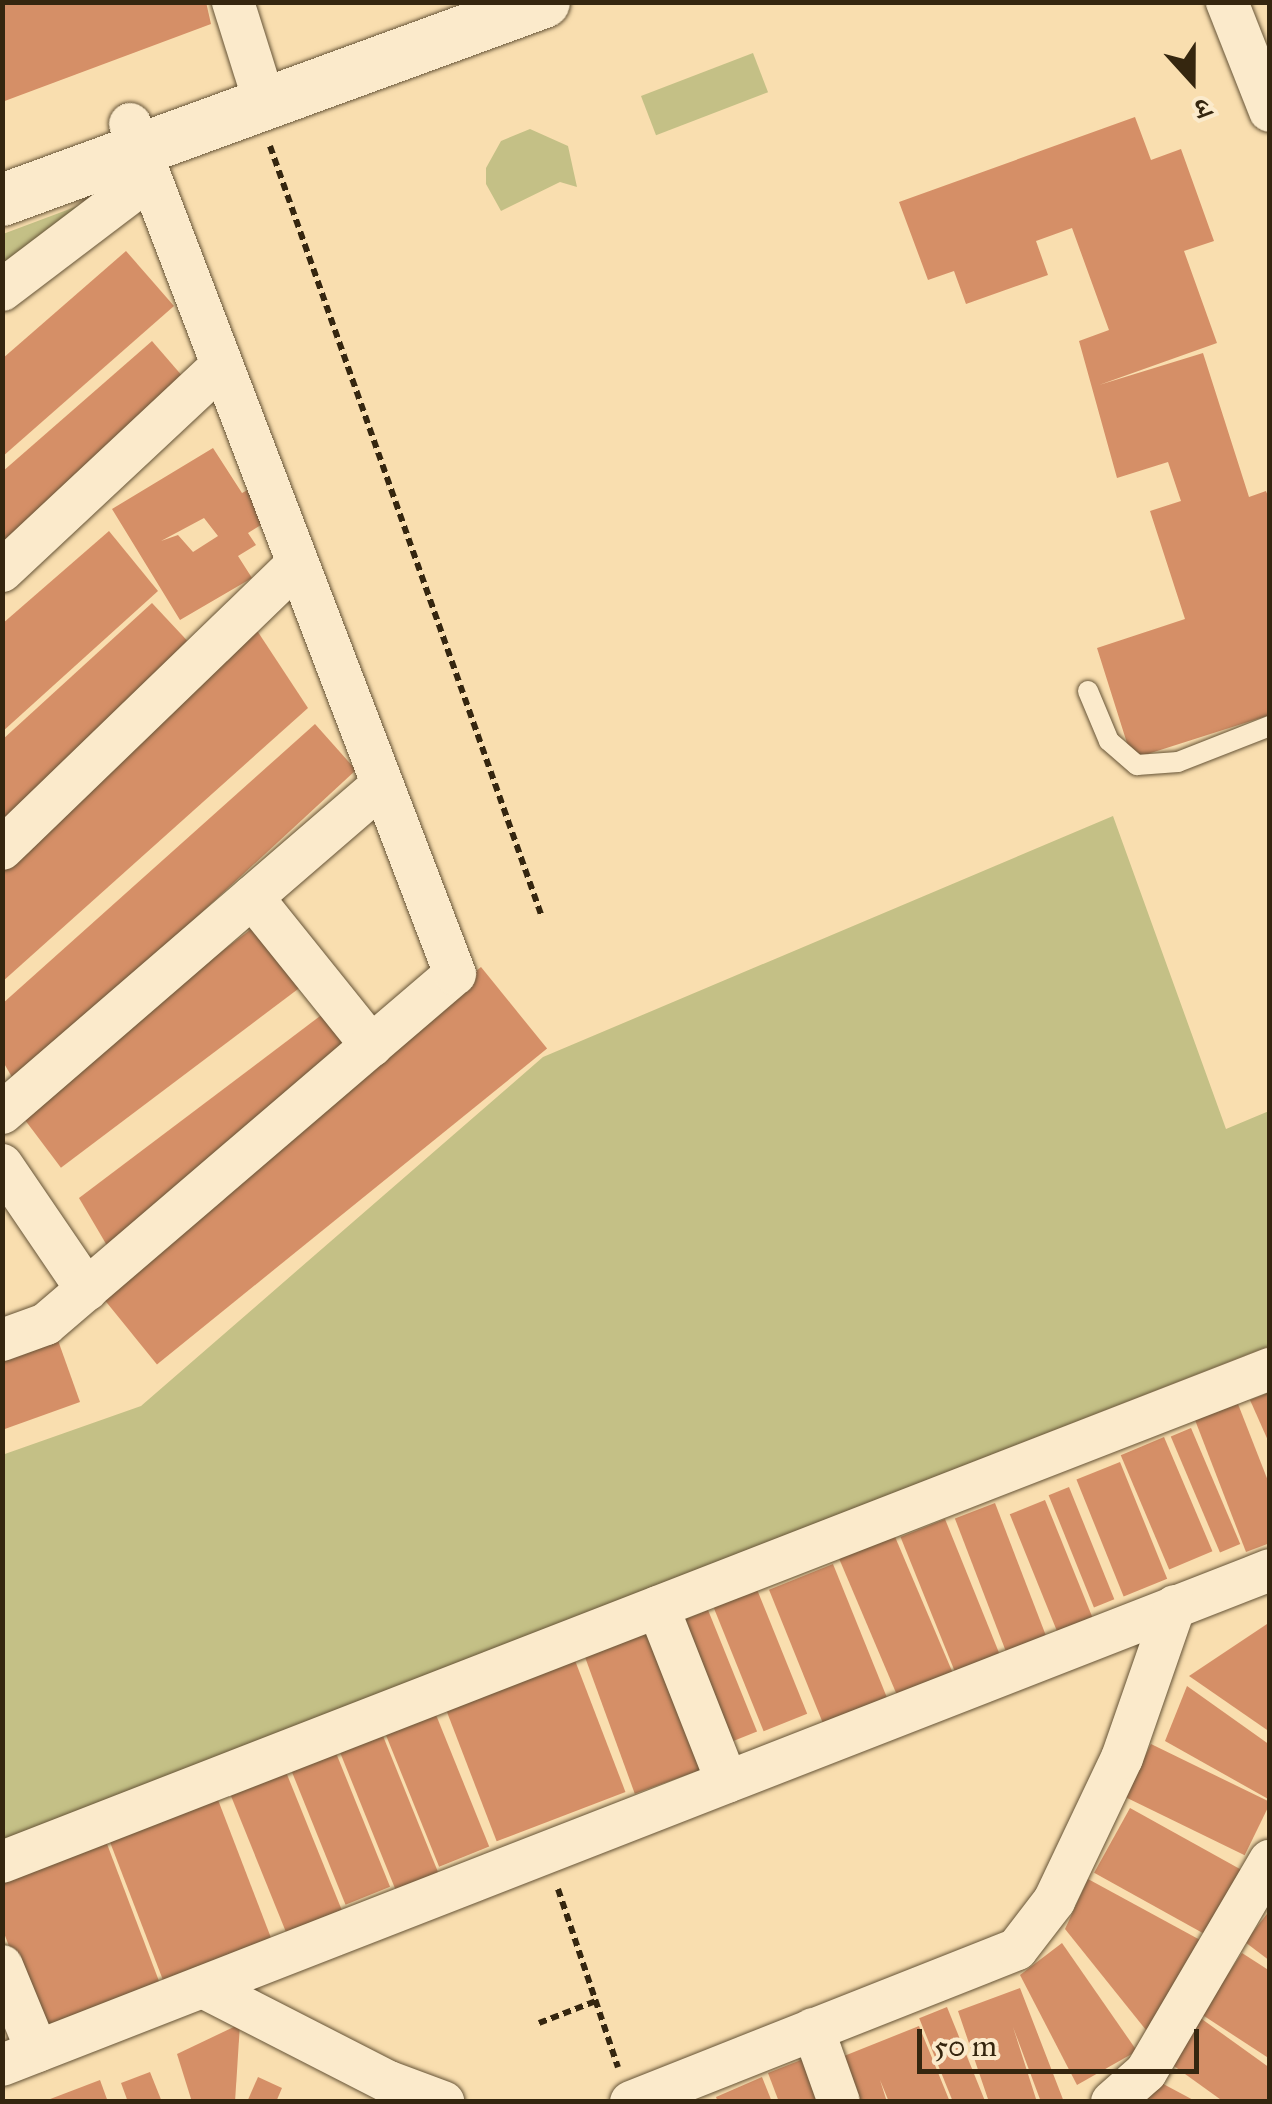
<!DOCTYPE html>
<html>
<head>
<meta charset="utf-8">
<style>
  body { margin:0 }
  #map { position:relative; width:1272px; height:2104px; overflow:hidden; background:#f9deaf; font-family:"IM FELL Great Primer","Noto Serif Devanagari",serif }
  div>[style] { position:absolute }
  [style*='--x'] { left:calc(var(--x)*1px); top:calc(var(--y)*1px); width:calc(var(--w)*1px); rotate:calc(var(--a)*1deg) }
  .green>* { inset:0; background:#c4c086; transform-origin:0 0 }
  .building>* { inset:0; background:#d58f67; transform-origin:0 0 }
  .path>* { height:6px; margin-top:-3px; transform-origin:0; background:repeating-linear-gradient(90deg,#35260f 0 8px,transparent 0 13px) }
  .roads { filter:drop-shadow(0 0 2px #665437) drop-shadow(0 0 2px #665437) }
  .service>* { height:20px; margin:-10px; padding:0 10px; transform-origin:10px; border-radius:10px; background:#fbeacb }
  .minor>* { height:42px; margin:-21px; padding:0 21px; transform-origin:21px; border-radius:21px; background:#fbeacb }
  .tertiary>* { height:52px; margin:-26px; padding:0 26px; transform-origin:26px; border-radius:26px; background:#fbeacb }
  span { translate:-50% -50%; white-space:nowrap; text-align:center; line-height:1.15; -webkit-text-stroke:10px #fbeacb; paint-order:stroke }
  .frame { position:absolute; inset:0; border:5px solid #35260f; pointer-events:none }
  .north { position:absolute; left:1142px; top:30px; width:100px; height:100px; -webkit-text-stroke:8px #fbeacb; paint-order:stroke; rotate:159deg; font-size:28px; font-weight:700; line-height:40px; text-align:center; color:#35260f }
  .north::after { content:''; display:block; margin:auto; width:35px; height:45px; background:#35260f; clip-path:polygon(50% 0,100% 100%,50% 72%,0 100%) }
  .scale { position:absolute; left:917px; top:2029px; width:282px; height:45px; box-sizing:border-box; border:5px solid #35260f; border-top:0; padding-left:12px; font-size:30px; line-height:35px; white-space:nowrap; color:#35260f; -webkit-text-stroke:8px #fbeacb; paint-order:stroke }
</style>
</head>
<body>
<div id="map">
  <div class="green">
    <div style="left:753px;top:53px;width:42px;height:120px;rotate:69deg"></div>
    <div style="clip-path:polygon(530px 129px,568px 146px,577px 187px,560px 182px,501px 211px,486px 184px,486px 168px,501px 141px)"></div>
    <div style="clip-path:polygon(83px 204px,3px 274px,3px 234px)"></div>
    <div style="clip-path:polygon(1113px 816px,1226px 1129px,1269px 1111px,1269px 1346px,3px 1841px,2px 1455px,141px 1406px,543px 1057px)"></div>
  </div>
  <div class="building">
    <div style="clip-path:polygon(2px 2px,206px 2px,211px 24px,2px 102px)"></div>
    <div style="clip-path:polygon(1135px 117px,1151px 160px,1181px 149px,1214px 241px,1184px 251px,1217px 343px,1099px 385px,1203px 353px,1249px 497px,1266px 491px,1270px 501px,1270px 715px,1132px 759px,1097px 648px,1185px 619px,1150px 511px,1181px 501px,1168px 462px,1117px 478px,1079px 341px,1109px 330px,1072px 228px,1036px 241px,1048px 275px,966px 304px,954px 271px,928px 280px,899px 202px)"></div>
    <div style="clip-path:polygon(126px 251px,174px 306px,2px 457px,2px 359px)"></div>
    <div style="clip-path:polygon(152px 341px,190px 385px,2px 551px,2px 472px)"></div>
    <div style="clip-path:polygon(evenodd,213px 448px,242px 493px,255px 486px,274px 517px,248px 533px,256px 545px,238px 556px,252px 578px,180px 620px,112px 509px,213px 448px,204px 518px,218px 536px,193px 552px,178px 535px,161px 541px,204px 518px)"></div>
    <div style="clip-path:polygon(109px 531px,158px 591px,2px 732px,2px 624px)"></div>
    <div style="clip-path:polygon(152px 603px,195px 649px,2px 825px,2px 740px)"></div>
    <div style="clip-path:polygon(256px 629px,308px 708px,2px 982px,2px 870px)"></div>
    <div style="clip-path:polygon(315px 724px,356px 770px,16px 1084px,2px 1060px,2px 1004px)"></div>
    <div style="left:262px;top:921px;width:76px;height:309px;rotate:53deg"></div>
    <div style="left:481px;top:967px;width:105px;height:502px;rotate:51deg"></div>
    <div style="clip-path:polygon(332px 1007px,350px 1043px,112px 1254px,79px 1198px)"></div>
    <div style="clip-path:polygon(55px 1332px,80px 1402px,2px 1430px,2px 1351px)"></div>
    <div style="clip-path:polygon(1270px 1392px,1270px 1445px,1250px 1400px)"></div>
    <div style="clip-path:polygon(1238px 1404px,1270px 1486px,1270px 1543px,1246px 1552px,1195px 1420px)"></div>
    <div style="left:1191px;top:1428px;width:126px;height:22px;rotate:67deg"></div>
    <div style="left:1164px;top:1437px;width:124px;height:47px;rotate:67deg"></div>
    <div style="left:1120px;top:1462px;width:126px;height:47px;rotate:68deg"></div>
    <div style="left:1069px;top:1487px;width:121px;height:22px;rotate:68deg"></div>
    <div style="left:1045px;top:1500px;width:137px;height:38px;rotate:68deg"></div>
    <div style="left:995px;top:1503px;width:150px;height:43px;rotate:69deg"></div>
    <div style="left:945px;top:1519px;width:155px;height:48px;rotate:68deg"></div>
    <div style="left:890px;top:1525px;width:170px;height:60px;rotate:67deg"></div>
    <div style="left:833px;top:1564px;width:151px;height:69px;rotate:68deg"></div>
    <div style="left:754px;top:1582px;width:142px;height:47px;rotate:68deg"></div>
    <div style="left:708px;top:1610px;width:131px;height:41px;rotate:68deg"></div>
    <div style="clip-path:polygon(1270px 1622px,1270px 1732px,1189px 1676px)"></div>
    <div style="left:655px;top:1630px;width:147px;height:75px;rotate:70deg"></div>
    <div style="left:571px;top:1650px;width:152px;height:138px;rotate:69deg"></div>
    <div style="clip-path:polygon(1187px 1686px,1270px 1745px,1270px 1800px,1165px 1741px)"></div>
    <div style="left:430px;top:1700px;width:158px;height:54px;rotate:68deg"></div>
    <div style="left:381px;top:1731px;width:153px;height:46px;rotate:68deg"></div>
    <div style="left:332px;top:1743px;width:155px;height:48px;rotate:68deg"></div>
    <div style="left:1151px;top:1744px;width:133px;height:59px;rotate:26deg"></div>
    <div style="left:284px;top:1767px;width:154px;height:60px;rotate:68deg"></div>
    <div style="left:215px;top:1792px;width:165px;height:116px;rotate:69deg"></div>
    <div style="left:1130px;top:1808px;width:136px;height:74px;rotate:29deg"></div>
    <div style="clip-path:polygon(104px 1836px,162px 1989px,43px 2034px,2px 1928px,2px 1875px)"></div>
    <div style="clip-path:polygon(1088px 1879px,1202px 1941px,1150px 2035px,1065px 1929px)"></div>
    <div style="clip-path:polygon(1270px 1910px,1270px 1961px,1245px 1942px)"></div>
    <div style="clip-path:polygon(1062px 1943px,1137px 2051px,1077px 2085px,1020px 1975px)"></div>
    <div style="clip-path:polygon(1242px 1953px,1270px 1971px,1270px 2059px,1201px 2014px)"></div>
    <div style="clip-path:polygon(1020px 1988px,1064px 2102px,1041px 2102px,1013px 2027px,1037px 2102px,989px 2102px,958px 2011px)"></div>
    <div style="left:947px;top:2007px;width:102px;height:30px;rotate:68deg"></div>
    <div style="clip-path:polygon(1199px 2017px,1270px 2068px,1270px 2102px,1224px 2102px,1167px 2061px)"></div>
    <div style="clip-path:polygon(240px 2024px,235px 2102px,192px 2102px,177px 2054px)"></div>
    <div style="clip-path:polygon(919px 2026px,950px 2102px,889px 2102px,880px 2080px,887px 2102px,845px 2102px,829px 2062px)"></div>
    <div style="clip-path:polygon(816px 2054px,834px 2102px,779px 2102px,768px 2073px)"></div>
    <div style="clip-path:polygon(150px 2072px,162px 2102px,128px 2102px,121px 2083px)"></div>
    <div style="clip-path:polygon(258px 2077px,282px 2088px,276px 2102px,247px 2102px)"></div>
    <div style="clip-path:polygon(762px 2077px,772px 2102px,718px 2102px,716px 2097px)"></div>
    <div style="clip-path:polygon(1154px 2079px,1197px 2102px,1141px 2102px)"></div>
    <div style="clip-path:polygon(100px 2080px,108px 2102px,45px 2102px,45px 2101px)"></div>
  </div>
  <div class="path">
    <div style="--x:270;--y:146;--w:818;--a:70.57"></div>
    <div style="--x:558;--y:1889;--w:188;--a:71.4"></div>
    <div style="--x:539;--y:2023;--w:61;--a:-21.1"></div>
  </div>
  <div class="roads">
    <div class="service">
      <div style="--x:1088;--y:691;--w:54;--a:67.2"></div>
      <div style="--x:1109;--y:741;--w:37;--a:41"></div>
      <div style="--x:1137;--y:765;--w:41;--a:-4.2"></div>
      <div style="--x:1178;--y:762;--w:99;--a:-21.4"></div>
    </div>
    <div class="minor">
      <div style="--x:233;--y:2;--w:80;--a:72.5"></div>
      <div style="--x:1227;--y:2;--w:117;--a:68.5"></div>
      <div style="--x:2;--y:290;--w:183;--a:-37.2"></div>
      <div style="--x:2;--y:571;--w:300;--a:-43.1"></div>
      <div style="--x:2;--y:849;--w:410;--a:-44"></div>
      <div style="--x:252;--y:897;--w:191;--a:51.2"></div>
      <div style="--x:2;--y:1113;--w:502;--a:-40.8"></div>
      <div style="--x:2;--y:1165;--w:151;--a:55.8"></div>
      <div style="--x:2;--y:1340;--w:47;--a:-20"></div>
      <div style="--x:46;--y:1324;--w:538;--a:-40.56"></div>
      <div style="--x:455;--y:974;--w:910;--a:-110.92"></div>
      <div style="--x:658;--y:1607;--w:188;--a:68.5"></div>
      <div style="--x:2;--y:1862;--w:1360;--a:-21.25"></div>
      <div style="--x:2;--y:1966;--w:92;--a:67.6"></div>
      <div style="--x:203;--y:1987;--w:209;--a:27.1"></div>
      <div style="--x:389;--y:2082;--w:58;--a:20.3"></div>
      <div style="--x:813;--y:2029;--w:77;--a:70.4"></div>
      <div style="--x:2;--y:2065;--w:1361;--a:-21.32"></div>
      <div style="--x:631;--y:2102;--w:415;--a:-21.6"></div>
      <div style="--x:1017;--y:1949;--w:61;--a:-52.4"></div>
      <div style="--x:1054;--y:1901;--w:158;--a:-64.6"></div>
      <div style="--x:1122;--y:1758;--w:161;--a:-70.8"></div>
      <div style="--x:1112;--y:2102;--w:45;--a:-41.4"></div>
      <div style="--x:1146;--y:2072;--w:245;--a:-59.6"></div>
    </div>
    <div class="tertiary">
      <div style="--x:2;--y:200;--w:577;--a:-20.07"></div>
    </div>
  </div>
  <div class="frame"></div>
  <div class="north">उ</div>
  <div class="scale">50 m</div>
</div>
</body>
</html>
